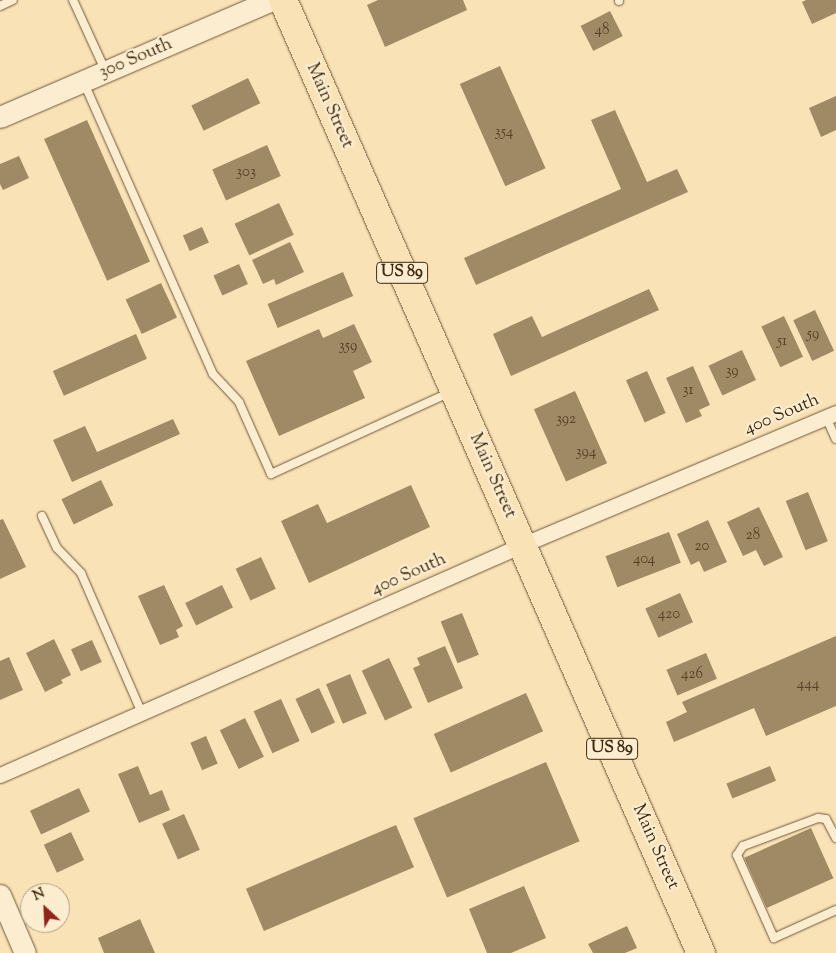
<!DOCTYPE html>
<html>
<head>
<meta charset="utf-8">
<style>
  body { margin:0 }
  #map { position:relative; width:836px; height:953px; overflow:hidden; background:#fae2b7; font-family:"Sorts Mill Goudy",serif }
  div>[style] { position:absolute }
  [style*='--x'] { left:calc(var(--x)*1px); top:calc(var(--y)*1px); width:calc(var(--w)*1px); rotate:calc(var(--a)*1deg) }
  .building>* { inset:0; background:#a08a66; transform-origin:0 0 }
  .roads { filter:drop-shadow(0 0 1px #6e5839) drop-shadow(0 0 1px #6e5839) }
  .lane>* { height:8px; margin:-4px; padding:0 4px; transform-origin:4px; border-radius:4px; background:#fcecd0 }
  .street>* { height:15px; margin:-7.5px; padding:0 7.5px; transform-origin:7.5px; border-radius:7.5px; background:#fcecd0 }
  .secondary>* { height:21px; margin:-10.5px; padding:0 10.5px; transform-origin:10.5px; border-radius:10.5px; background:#fcecd0 }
  .highway>* { height:28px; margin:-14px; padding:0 14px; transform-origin:14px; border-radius:14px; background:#fae2b7 }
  span { translate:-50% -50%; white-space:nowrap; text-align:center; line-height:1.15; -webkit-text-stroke:4.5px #fcecd0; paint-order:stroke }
  .number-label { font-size:15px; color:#574225 }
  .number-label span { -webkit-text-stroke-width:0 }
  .shield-label span { padding:1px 4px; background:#fcecd0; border:1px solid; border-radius:4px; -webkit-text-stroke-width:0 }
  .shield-label { font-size:16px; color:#3f2a0f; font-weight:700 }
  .street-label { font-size:18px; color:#3f2a0f }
  .north { position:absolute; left:20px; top:883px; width:50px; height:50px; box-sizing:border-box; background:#fcecd0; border:1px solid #b09e83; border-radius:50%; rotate:335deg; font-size:14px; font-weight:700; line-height:20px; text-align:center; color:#3f2a0f }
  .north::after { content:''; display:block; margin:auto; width:18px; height:22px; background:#8f2418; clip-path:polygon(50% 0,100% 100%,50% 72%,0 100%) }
</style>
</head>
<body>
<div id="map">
  <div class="building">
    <div style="clip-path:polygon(378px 0,463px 0,467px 10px,385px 47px,367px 5px)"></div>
    <div style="clip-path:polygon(806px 0,836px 0,836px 13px,812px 24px,802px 2px)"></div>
    <div style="left:610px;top:11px;width:28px;height:33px;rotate:63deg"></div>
    <div style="left:500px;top:66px;width:112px;height:44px;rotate:66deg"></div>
    <div style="left:248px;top:78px;width:28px;height:63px;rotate:64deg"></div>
    <div style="clip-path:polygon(836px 96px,836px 130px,821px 137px,809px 108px)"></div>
    <div style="clip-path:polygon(615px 110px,647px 182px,677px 169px,688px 192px,476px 285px,464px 258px,621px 189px,591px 120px)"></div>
    <div style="left:87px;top:120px;width:155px;height:47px;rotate:66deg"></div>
    <div style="left:267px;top:145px;width:34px;height:60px;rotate:66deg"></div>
    <div style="clip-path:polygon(19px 156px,29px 178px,3px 190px,0 184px,0 164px)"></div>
    <div style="left:279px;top:203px;width:35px;height:49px;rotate:65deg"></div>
    <div style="left:202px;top:227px;width:17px;height:21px;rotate:66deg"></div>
    <div style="clip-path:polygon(290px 242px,304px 272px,276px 285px,274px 279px,263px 284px,252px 260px)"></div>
    <div style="left:239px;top:264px;width:22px;height:28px;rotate:66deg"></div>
    <div style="left:343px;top:272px;width:26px;height:82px;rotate:67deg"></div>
    <div style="left:161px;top:283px;width:38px;height:39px;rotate:65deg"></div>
    <div style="clip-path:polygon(649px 289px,659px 310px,511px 376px,493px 334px,532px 316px,542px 337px)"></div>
    <div style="left:815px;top:310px;width:45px;height:24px;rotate:65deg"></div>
    <div style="left:784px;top:316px;width:45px;height:25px;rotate:65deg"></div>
    <div style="clip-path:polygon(354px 324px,372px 362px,353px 371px,365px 398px,279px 436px,246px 361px,319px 329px,323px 338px)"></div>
    <div style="left:136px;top:334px;width:27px;height:91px;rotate:66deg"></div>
    <div style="left:742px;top:350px;width:33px;height:37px;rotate:65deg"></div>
    <div style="clip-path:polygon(693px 366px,710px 405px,699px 410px,702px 416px,686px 423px,666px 378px)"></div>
    <div style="left:647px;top:371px;width:46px;height:23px;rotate:66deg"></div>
    <div style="left:575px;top:391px;width:79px;height:45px;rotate:66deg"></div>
    <div style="clip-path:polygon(173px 419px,180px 434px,72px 482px,53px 440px,85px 426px,97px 452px)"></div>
    <div style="left:101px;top:480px;width:28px;height:44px;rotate:64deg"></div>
    <div style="clip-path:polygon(411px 485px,430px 527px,309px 583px,281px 521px,318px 504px,327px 523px)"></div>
    <div style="left:808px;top:492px;width:53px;height:24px;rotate:68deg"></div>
    <div style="clip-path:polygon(759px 507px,783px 557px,764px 566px,756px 550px,743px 556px,727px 522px)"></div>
    <div style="clip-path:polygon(3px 519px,26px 567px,0 579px,0 520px)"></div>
    <div style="clip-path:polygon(708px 520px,727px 562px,704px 572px,699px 561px,691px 565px,677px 534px)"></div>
    <div style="left:669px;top:532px;width:33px;height:68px;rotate:69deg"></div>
    <div style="left:261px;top:557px;width:35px;height:28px;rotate:65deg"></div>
    <div style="clip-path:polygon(164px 585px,183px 626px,176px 630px,179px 637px,160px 645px,138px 596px)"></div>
    <div style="left:222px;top:585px;width:25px;height:41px;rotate:64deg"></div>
    <div style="left:680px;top:593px;width:32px;height:38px;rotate:66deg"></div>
    <div style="left:462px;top:613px;width:45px;height:23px;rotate:68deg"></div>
    <div style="clip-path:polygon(836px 636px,836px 706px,766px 736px,754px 708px,674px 742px,666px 722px,687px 712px,682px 702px)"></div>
    <div style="clip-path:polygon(54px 639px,71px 675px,61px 680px,63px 683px,45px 692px,26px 653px)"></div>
    <div style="left:92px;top:640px;width:24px;height:23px;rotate:66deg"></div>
    <div style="clip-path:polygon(445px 646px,463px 688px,428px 703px,413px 668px,420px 665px,417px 658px)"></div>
    <div style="left:706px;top:653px;width:28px;height:43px;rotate:67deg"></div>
    <div style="clip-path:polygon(9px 657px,23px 690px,0 700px,0 661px)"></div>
    <div style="left:389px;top:658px;width:55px;height:30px;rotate:65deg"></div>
    <div style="left:350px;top:674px;width:43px;height:26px;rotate:67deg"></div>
    <div style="left:319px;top:688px;width:38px;height:26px;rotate:65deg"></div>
    <div style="left:526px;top:693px;width:42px;height:101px;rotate:66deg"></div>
    <div style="left:281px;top:699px;width:46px;height:30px;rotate:66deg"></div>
    <div style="left:245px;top:718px;width:43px;height:28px;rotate:64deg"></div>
    <div style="left:206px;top:736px;width:30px;height:17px;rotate:67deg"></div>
    <div style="left:546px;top:762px;width:86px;height:144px;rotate:67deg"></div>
    <div style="clip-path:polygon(138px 766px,150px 795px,162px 790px,170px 810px,139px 823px,118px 774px)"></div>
    <div style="left:770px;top:766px;width:16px;height:47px;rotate:68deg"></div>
    <div style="left:79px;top:788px;width:26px;height:54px;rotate:65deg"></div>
    <div style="left:184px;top:814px;width:39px;height:24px;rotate:66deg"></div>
    <div style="left:396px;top:825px;width:46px;height:163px;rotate:67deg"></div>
    <div style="left:811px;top:828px;width:55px;height:73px;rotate:66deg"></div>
    <div style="left:71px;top:832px;width:31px;height:30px;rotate:65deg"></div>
    <div style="clip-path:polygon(524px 886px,546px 938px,511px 953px,487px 953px,469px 909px)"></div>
    <div style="clip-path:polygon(140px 919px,155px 953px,104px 953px,98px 938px)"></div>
    <div style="clip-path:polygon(627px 926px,637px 948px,625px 953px,593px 953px,588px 944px)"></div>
  </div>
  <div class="roads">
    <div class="lane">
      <div style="--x:73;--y:0;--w:77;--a:65.4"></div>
      <div style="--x:619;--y:0;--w:1;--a:90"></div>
      <div style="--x:0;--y:6;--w:14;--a:-25"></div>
      <div style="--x:84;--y:83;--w:318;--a:66.1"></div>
      <div style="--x:213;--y:374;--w:38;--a:47"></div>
      <div style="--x:239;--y:402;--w:79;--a:66"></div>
      <div style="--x:271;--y:474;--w:196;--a:-24.5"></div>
      <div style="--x:826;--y:417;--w:24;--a:66"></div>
      <div style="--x:42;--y:516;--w:35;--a:65"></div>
      <div style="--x:57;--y:548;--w:35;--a:46"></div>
      <div style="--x:81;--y:573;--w:153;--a:66.5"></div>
      <div style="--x:836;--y:838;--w:21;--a:-118"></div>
      <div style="--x:826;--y:819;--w:8;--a:-173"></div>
      <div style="--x:818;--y:818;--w:80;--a:159.5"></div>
      <div style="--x:743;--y:846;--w:11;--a:124"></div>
      <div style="--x:737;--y:855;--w:91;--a:66"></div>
      <div style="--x:774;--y:938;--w:68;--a:-24.3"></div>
    </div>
    <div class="street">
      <div style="--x:0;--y:775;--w:570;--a:-23.78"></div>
      <div style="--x:522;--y:545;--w:341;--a:-22.8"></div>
    </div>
    <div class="secondary">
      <div style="--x:0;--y:117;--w:296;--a:-23.3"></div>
      <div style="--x:0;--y:895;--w:63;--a:66.7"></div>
    </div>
    <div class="highway">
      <div style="--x:283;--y:0;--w:1041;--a:66.32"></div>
    </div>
  </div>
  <div class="number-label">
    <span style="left:602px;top:31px">48</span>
    <span style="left:504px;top:133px">354</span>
    <span style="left:246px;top:173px">303</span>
    <span style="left:813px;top:335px">59</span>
    <span style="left:782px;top:342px">51</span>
    <span style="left:348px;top:347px">359</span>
    <span style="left:732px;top:372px">39</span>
    <span style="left:688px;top:391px">31</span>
    <span style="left:566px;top:420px">392</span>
    <span style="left:586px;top:453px">394</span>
    <span style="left:753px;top:536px">28</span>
    <span style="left:702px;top:547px">20</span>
    <span style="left:644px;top:560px">404</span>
    <span style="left:669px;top:615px">420</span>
    <span style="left:692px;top:675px">426</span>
    <span style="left:808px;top:685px">444</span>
  </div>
  <div class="shield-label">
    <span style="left:402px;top:273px">US 89</span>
    <span style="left:612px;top:749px">US 89</span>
  </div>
  <div class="street-label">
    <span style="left:136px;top:59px;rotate:-23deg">300 South</span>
    <span style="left:329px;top:106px;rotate:66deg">Main Street</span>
    <span style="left:782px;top:415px;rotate:-23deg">400 South</span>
    <span style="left:492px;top:476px;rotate:66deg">Main Street</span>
    <span style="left:409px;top:575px;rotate:-24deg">400 South</span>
    <span style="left:655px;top:847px;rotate:66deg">Main Street</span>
  </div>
  <div class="north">N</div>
</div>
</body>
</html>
